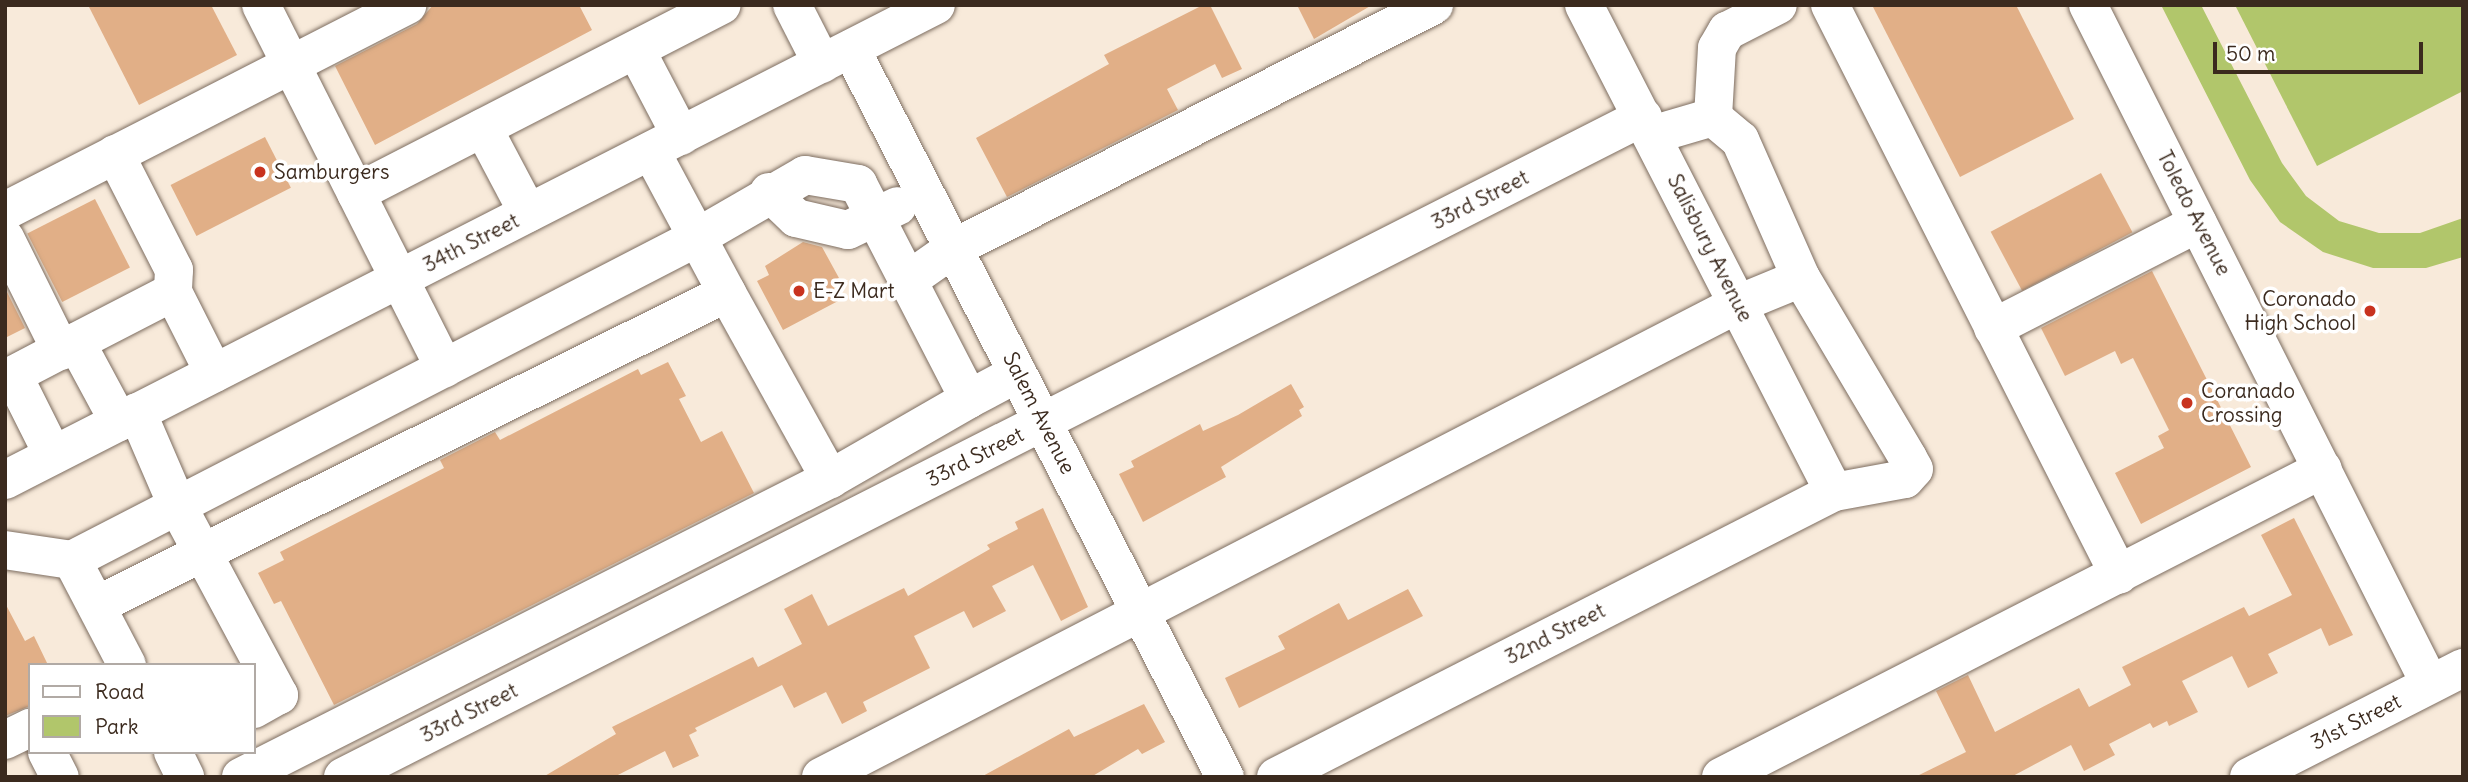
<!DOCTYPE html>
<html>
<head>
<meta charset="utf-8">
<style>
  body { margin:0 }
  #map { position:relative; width:2468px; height:782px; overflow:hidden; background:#f8eada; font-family:Delius,sans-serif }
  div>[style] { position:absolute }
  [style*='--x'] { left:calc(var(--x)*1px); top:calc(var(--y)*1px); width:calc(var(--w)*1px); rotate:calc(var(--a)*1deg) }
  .green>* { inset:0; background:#b1c66b }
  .building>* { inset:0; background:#e1af87; transform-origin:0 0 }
  .roads { filter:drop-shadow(0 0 2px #7d6d60) drop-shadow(0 0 2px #7d6d60) }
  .minor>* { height:38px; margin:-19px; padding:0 19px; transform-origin:19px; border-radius:19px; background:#fff }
  .major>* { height:38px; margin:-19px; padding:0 19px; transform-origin:19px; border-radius:19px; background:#fff }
  .dots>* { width:19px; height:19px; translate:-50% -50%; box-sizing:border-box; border:4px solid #fff; border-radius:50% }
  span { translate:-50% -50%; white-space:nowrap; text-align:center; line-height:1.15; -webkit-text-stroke:7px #fff; paint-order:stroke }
  .poi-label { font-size:21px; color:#3b2a1e }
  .left { translate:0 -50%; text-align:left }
  .right { translate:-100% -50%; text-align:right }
  .street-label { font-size:21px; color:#3b2a1e }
  .frame { position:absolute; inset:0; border:7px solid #3b2a1e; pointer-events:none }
  .legend { position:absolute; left:28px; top:663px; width:228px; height:91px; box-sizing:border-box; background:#fff; border:2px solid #b1aaa5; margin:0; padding:9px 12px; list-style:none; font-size:21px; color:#3b2a1e }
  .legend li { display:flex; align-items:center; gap:14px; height:35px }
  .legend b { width:35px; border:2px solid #b1aaa5 }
  .scale { position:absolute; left:2213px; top:42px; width:210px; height:32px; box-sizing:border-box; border:4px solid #3b2a1e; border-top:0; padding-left:9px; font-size:21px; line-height:24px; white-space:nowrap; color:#3b2a1e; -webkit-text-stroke:5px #fff; paint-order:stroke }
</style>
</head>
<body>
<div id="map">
  <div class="green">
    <div style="clip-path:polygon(2161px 5px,2201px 5px,2282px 163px,2306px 196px,2339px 221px,2379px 233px,2420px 233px,2463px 218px,2463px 257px,2426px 268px,2373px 268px,2323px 252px,2280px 222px,2250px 180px)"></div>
    <div style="clip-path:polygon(2235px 5px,2463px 5px,2463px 91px,2317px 166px)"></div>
  </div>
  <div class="building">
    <div style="clip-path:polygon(88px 5px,211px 5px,237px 55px,139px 105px)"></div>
    <div style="clip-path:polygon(433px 5px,579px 5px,592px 30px,375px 145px,335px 66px,417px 24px)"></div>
    <div style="clip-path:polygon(1203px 5px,1210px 5px,1242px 69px,1222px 78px,1215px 64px,1167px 89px,1178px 110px,1007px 197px,976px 138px,1109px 64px,1104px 55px)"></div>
    <div style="clip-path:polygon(1297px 5px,1372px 5px,1314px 39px)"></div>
    <div style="clip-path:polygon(1872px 5px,2016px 5px,2074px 119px,1960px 177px)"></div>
    <div style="left:265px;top:137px;width:57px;height:106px;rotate:63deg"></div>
    <div style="left:2101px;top:173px;width:67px;height:125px;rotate:62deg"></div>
    <div style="left:95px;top:199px;width:77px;height:76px;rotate:63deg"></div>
    <div style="clip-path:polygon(803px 242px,822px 247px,839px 278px,831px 282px,840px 300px,783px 330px,757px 281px,769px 275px,765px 266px)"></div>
    <div style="clip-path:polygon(2152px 271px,2251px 467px,2141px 524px,2115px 473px,2164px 448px,2158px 436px,2169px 430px,2133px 358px,2121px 364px,2115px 351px,2065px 376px,2041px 328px)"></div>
    <div style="clip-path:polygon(5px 288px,25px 328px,5px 338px)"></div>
    <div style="clip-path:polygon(668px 362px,686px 396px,679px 399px,701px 442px,722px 431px,754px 493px,334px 705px,281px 601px,274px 604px,258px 573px,284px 560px,280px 552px,444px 468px,440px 460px,495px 432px,500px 440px,638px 369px,641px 375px)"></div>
    <div style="clip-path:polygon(1291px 384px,1304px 407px,1299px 410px,1302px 416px,1221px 467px,1226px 477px,1143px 522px,1119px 474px,1134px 467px,1131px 461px,1200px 424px,1203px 431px,1238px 415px)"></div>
    <div style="clip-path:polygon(1043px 508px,1088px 607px,1061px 621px,1033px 565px,992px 586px,1006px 611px,973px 628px,964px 611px,914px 636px,930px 668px,863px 702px,867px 711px,842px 724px,826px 692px,794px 708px,782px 685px,695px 728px,697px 731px,689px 735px,699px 756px,673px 768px,665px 751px,614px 777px,543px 777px,616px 734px,612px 727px,753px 657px,758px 667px,802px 644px,784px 609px,812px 594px,828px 626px,904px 588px,908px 596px,990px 549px,987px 545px,1018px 529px,1015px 522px)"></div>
    <div style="clip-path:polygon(2294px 518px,2353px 635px,2329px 646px,2321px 628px,2268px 654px,2278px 673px,2248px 688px,2232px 656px,2182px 681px,2198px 712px,2169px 726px,2167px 721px,2153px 728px,2150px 723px,2109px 744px,2115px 755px,2084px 771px,2071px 745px,2011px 777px,1915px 777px,1966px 752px,1936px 691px,1968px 675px,1995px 732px,2079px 688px,2089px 707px,2131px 685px,2122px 667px,2244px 607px,2249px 616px,2292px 595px,2261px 535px)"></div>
    <div style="clip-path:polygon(1408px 589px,1423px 616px,1239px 708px,1225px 678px,1285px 649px,1278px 636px,1339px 603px,1348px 620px)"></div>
    <div style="clip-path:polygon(5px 603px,25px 641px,34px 636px,48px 665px,30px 665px,30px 706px,5px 716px)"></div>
    <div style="clip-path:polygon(1144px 704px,1165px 742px,1142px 754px,1138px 749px,1091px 777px,981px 777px,1069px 729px,1074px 737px)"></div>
  </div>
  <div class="roads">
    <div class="minor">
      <div style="--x:261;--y:5;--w:407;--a:63.2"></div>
      <div style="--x:792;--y:5;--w:66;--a:63"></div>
      <div style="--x:1584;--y:5;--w:547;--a:62.83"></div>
      <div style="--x:1830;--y:5;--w:639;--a:63.11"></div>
      <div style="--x:2088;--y:5;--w:760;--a:63.27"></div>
      <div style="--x:851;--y:49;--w:818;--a:62.81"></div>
      <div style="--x:636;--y:50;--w:97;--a:62.4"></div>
      <div style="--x:1713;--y:117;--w:69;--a:-86.7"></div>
      <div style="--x:1717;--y:48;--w:20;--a:-60"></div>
      <div style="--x:1727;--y:31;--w:57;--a:-27"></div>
      <div style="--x:483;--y:128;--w:96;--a:62.1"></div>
      <div style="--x:115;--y:154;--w:130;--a:63"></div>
      <div style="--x:174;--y:270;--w:22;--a:93"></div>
      <div style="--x:173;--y:292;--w:91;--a:63.2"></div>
      <div style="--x:769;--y:192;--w:37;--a:44"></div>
      <div style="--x:796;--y:218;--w:53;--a:13"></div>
      <div style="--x:848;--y:230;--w:55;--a:-25.6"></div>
      <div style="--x:356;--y:193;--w:411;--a:-27.2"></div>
      <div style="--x:5;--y:211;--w:452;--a:-27.1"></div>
      <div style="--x:5;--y:238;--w:126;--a:63.6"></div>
      <div style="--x:907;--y:281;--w:57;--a:-35.1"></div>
      <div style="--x:954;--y:248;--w:538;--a:-26.85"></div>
      <div style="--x:727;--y:293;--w:213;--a:61"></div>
      <div style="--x:1993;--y:328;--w:230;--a:-27.1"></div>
      <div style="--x:137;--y:412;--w:101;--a:66.7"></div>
      <div style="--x:177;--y:505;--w:216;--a:61.8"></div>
      <div style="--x:279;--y:695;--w:29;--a:151"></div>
      <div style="--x:119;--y:422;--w:91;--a:-118.3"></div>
      <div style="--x:76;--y:342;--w:109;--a:-27.3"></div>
      <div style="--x:53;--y:455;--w:89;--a:-116.6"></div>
      <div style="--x:13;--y:375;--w:71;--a:-27.6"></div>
      <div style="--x:5;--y:550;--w:68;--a:8.5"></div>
      <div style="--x:97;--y:605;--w:703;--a:-26.35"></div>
      <div style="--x:727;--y:293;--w:161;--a:-118.2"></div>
      <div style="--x:127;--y:665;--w:119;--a:-117.6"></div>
      <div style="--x:72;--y:560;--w:702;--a:-27.29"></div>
      <div style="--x:696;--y:238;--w:126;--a:-30"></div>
      <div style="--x:805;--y:175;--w:54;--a:9.6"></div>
      <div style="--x:858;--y:184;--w:242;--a:62.7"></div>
      <div style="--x:969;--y:399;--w:55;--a:-28"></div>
      <div style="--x:5;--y:740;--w:28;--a:-26"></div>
      <div style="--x:47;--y:752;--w:28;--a:63"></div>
      <div style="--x:173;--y:752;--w:28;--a:64"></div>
      <div style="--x:241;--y:777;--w:660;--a:-26.84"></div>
      <div style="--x:830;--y:479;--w:160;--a:-29.9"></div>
      <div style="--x:343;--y:777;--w:1458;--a:-26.92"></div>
      <div style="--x:821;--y:777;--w:1032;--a:-27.29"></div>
      <div style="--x:1738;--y:304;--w:68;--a:-22.4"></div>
      <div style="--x:1801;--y:278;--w:151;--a:-113.8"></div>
      <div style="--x:1740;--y:140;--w:35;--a:-140"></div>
      <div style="--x:1713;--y:117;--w:64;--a:163.6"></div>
      <div style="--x:1276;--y:777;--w:627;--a:-27.06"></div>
      <div style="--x:1834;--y:492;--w:72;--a:-10.4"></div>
      <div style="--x:1905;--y:479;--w:13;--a:-48"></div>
      <div style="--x:1914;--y:469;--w:13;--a:-119"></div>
      <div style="--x:1908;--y:458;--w:209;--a:-120.7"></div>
      <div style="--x:1721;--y:777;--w:676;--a:-27.1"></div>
      <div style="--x:2249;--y:777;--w:240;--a:-27"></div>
    </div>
    <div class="major">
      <div style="--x:5;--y:480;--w:1045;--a:-27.03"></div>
    </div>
  </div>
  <div class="dots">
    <div style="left:260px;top:172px;background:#c8321e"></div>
    <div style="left:799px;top:291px;background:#c8321e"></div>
    <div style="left:2370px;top:311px;background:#c8321e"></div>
    <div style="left:2187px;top:403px;background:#c8321e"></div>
  </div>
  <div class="poi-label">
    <span class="left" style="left:274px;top:172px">Samburgers</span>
    <span class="left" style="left:813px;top:291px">E-Z Mart</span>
    <span class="right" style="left:2356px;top:311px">Coronado<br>High School</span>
    <span class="left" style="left:2201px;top:403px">Coranado<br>Crossing</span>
  </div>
  <div class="street-label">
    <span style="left:1480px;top:200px;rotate:-27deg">33rd Street</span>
    <span style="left:2194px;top:213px;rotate:63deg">Toledo Avenue</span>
    <span style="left:471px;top:243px;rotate:-27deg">34th Street</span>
    <span style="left:1710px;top:248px;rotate:63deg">Salisbury Avenue</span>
    <span style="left:1039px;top:413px;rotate:63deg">Salem Avenue</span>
    <span style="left:975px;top:457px;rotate:-27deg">33rd Street</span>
    <span style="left:1555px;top:634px;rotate:-27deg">32nd Street</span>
    <span style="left:469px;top:713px;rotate:-27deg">33rd Street</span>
    <span style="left:2356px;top:722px;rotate:-27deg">31st Street</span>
  </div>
  <div class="frame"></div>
  <ul class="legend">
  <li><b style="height:9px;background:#fff"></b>Road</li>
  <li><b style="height:19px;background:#b1c66b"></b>Park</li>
  </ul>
  <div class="scale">50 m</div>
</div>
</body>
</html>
